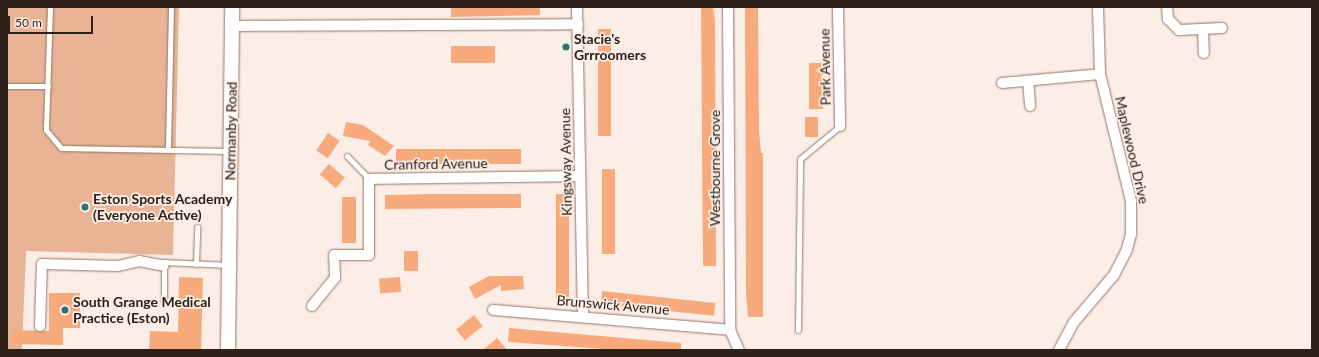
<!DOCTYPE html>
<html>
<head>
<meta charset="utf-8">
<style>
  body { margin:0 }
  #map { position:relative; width:1319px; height:357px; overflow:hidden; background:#fceee6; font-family:Lato,sans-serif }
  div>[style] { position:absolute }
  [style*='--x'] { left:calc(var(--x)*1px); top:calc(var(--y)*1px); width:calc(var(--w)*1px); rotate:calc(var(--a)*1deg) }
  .green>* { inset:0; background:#e8b495 }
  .building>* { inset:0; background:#f7aa7b; transform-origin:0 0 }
  .roads { filter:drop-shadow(0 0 1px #947664) drop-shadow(0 0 1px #947664) }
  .lane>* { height:5px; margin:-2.5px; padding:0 2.5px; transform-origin:2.5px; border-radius:2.5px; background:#fff }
  .street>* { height:10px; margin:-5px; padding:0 5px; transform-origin:5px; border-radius:5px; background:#fff }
  .secondary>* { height:14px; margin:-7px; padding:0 7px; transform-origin:7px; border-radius:7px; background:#fff }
  .dots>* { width:11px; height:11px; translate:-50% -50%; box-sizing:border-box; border:2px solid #fceee6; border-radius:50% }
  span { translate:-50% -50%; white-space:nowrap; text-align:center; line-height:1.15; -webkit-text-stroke:3.5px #fceee6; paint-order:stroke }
  .poi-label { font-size:14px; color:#2d2119; font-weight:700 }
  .left { translate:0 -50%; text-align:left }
  .street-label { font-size:14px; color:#2d2119 }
  .frame { position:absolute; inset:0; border:8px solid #2d2119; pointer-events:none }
  .scale { position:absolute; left:8px; top:16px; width:85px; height:18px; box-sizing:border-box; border:2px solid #2d2119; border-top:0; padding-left:5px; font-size:12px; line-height:14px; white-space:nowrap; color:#2d2119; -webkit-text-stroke:3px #fceee6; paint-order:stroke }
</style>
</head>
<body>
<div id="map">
  <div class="green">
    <div style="clip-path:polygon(7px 7px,179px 7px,173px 255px,26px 251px,22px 350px,7px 350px)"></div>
  </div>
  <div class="building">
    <div style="clip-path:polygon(451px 7px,540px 7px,540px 15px,451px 17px)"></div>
    <div style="clip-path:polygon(701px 7px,713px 7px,715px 20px,716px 266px,703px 266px)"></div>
    <div style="clip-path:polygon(745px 7px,758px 7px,759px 131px,761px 153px,763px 153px,763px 317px,748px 317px,746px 294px)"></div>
    <div style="left:598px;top:29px;width:13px;height:107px"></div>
    <div style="left:495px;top:46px;width:17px;height:44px;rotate:90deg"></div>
    <div style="left:809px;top:63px;width:14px;height:46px"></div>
    <div style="left:805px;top:117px;width:13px;height:20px"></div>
    <div style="clip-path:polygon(346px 122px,363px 125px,394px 146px,385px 156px,368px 145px,370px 141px,343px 136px)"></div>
    <div style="left:328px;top:133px;width:14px;height:21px;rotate:34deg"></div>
    <div style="left:521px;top:149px;width:15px;height:125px;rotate:90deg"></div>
    <div style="left:329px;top:164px;width:21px;height:14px;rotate:41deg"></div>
    <div style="left:602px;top:169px;width:13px;height:85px"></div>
    <div style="clip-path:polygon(434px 194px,521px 194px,521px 208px,385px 209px,385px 195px)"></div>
    <div style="left:569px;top:194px;width:108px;height:13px;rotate:90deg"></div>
    <div style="left:342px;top:197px;width:14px;height:46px"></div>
    <div style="left:404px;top:251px;width:14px;height:20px"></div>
    <div style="clip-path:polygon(489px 276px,523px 276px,524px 289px,501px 291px,501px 285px,475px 299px,469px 287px)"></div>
    <div style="clip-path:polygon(179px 277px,203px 278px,201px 350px,149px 350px,150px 331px,178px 332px)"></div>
    <div style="left:400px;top:277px;width:15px;height:21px;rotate:86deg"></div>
    <div style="left:602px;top:291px;width:114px;height:13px;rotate:6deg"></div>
    <div style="clip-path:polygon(49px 293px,80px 293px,80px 328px,63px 328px,63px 345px,11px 344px,11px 330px,49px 331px)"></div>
    <div style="left:474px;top:315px;width:14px;height:23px;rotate:51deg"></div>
    <div style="clip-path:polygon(509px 328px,681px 343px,681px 350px,618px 350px,508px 342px)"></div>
    <div style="clip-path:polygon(497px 338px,507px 350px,483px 350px)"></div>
  </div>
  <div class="roads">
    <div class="lane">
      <div style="--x:50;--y:7;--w:123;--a:91.9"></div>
      <div style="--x:46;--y:130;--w:23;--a:50"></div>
      <div style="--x:61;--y:148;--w:169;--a:1"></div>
      <div style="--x:7;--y:86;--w:41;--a:0"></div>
      <div style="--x:168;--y:149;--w:142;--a:-88.8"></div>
      <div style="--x:347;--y:156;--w:32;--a:46"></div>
      <div style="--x:196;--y:264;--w:37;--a:-88"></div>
      <div style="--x:164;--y:302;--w:40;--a:-90"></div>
      <div style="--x:164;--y:262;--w:65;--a:2.6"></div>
      <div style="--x:798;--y:330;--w:171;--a:-89.3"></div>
      <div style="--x:800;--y:159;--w:52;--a:-39.5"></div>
    </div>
    <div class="street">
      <div style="--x:577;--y:7;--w:309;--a:88.9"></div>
      <div style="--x:728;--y:7;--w:323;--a:89.6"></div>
      <div style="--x:730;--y:330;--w:22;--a:66"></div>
      <div style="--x:838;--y:7;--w:119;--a:89"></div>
      <div style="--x:1167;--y:7;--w:12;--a:85"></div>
      <div style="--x:1168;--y:19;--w:16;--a:45"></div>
      <div style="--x:1179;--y:30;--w:43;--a:-2.7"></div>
      <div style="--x:232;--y:26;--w:346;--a:-0.3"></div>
      <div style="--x:1203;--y:29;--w:24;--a:88"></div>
      <div style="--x:1028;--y:81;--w:25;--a:85"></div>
      <div style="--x:1002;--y:83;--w:98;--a:-5.2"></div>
      <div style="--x:312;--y:306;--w:36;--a:-51"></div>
      <div style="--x:335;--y:278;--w:23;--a:-92"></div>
      <div style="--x:334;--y:255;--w:35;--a:0"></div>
      <div style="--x:369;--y:255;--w:76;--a:-90"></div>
      <div style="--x:369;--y:179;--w:210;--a:-0.8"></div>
      <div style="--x:493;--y:310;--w:238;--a:4.8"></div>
      <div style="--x:40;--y:326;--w:62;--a:-88.2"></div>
      <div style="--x:42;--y:264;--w:76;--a:1.5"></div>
      <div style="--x:118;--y:266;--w:22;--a:-13"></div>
      <div style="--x:139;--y:261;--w:25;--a:11"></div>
      <div style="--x:1059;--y:350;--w:32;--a:-62"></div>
      <div style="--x:1074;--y:322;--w:62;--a:-49.6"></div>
      <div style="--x:1114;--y:275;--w:29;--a:-63"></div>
      <div style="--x:1127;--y:249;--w:16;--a:-75"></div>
      <div style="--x:1131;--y:234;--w:33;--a:-90"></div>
      <div style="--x:1131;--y:201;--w:131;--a:-103.7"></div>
      <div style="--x:1100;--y:74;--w:67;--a:-91.7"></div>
    </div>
    <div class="secondary">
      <div style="--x:228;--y:350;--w:343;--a:-89.3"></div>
    </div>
  </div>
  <div class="dots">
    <div style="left:566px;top:47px;background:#297474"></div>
    <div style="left:85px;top:207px;background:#297474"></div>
    <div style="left:65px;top:310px;background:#297474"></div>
  </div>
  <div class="poi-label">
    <span class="left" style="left:574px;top:47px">Stacie's<br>Grrroomers</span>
    <span class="left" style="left:93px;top:207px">Eston Sports Academy<br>(Everyone Active)</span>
    <span class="left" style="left:73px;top:310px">South Grange Medical<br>Practice (Eston)</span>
  </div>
  <div class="street-label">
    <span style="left:825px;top:67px;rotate:-91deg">Park Avenue</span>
    <span style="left:231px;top:131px;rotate:-89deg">Normanby Road</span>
    <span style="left:1132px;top:150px;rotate:77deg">Maplewood Drive</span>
    <span style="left:566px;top:162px;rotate:-91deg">Kingsway Avenue</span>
    <span style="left:436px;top:164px;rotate:-1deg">Cranford Avenue</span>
    <span style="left:715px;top:168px;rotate:-90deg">Westbourne Grove</span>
    <span style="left:613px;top:305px;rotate:5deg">Brunswick Avenue</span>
  </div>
  <div class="frame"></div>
  <div class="scale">50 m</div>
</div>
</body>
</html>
